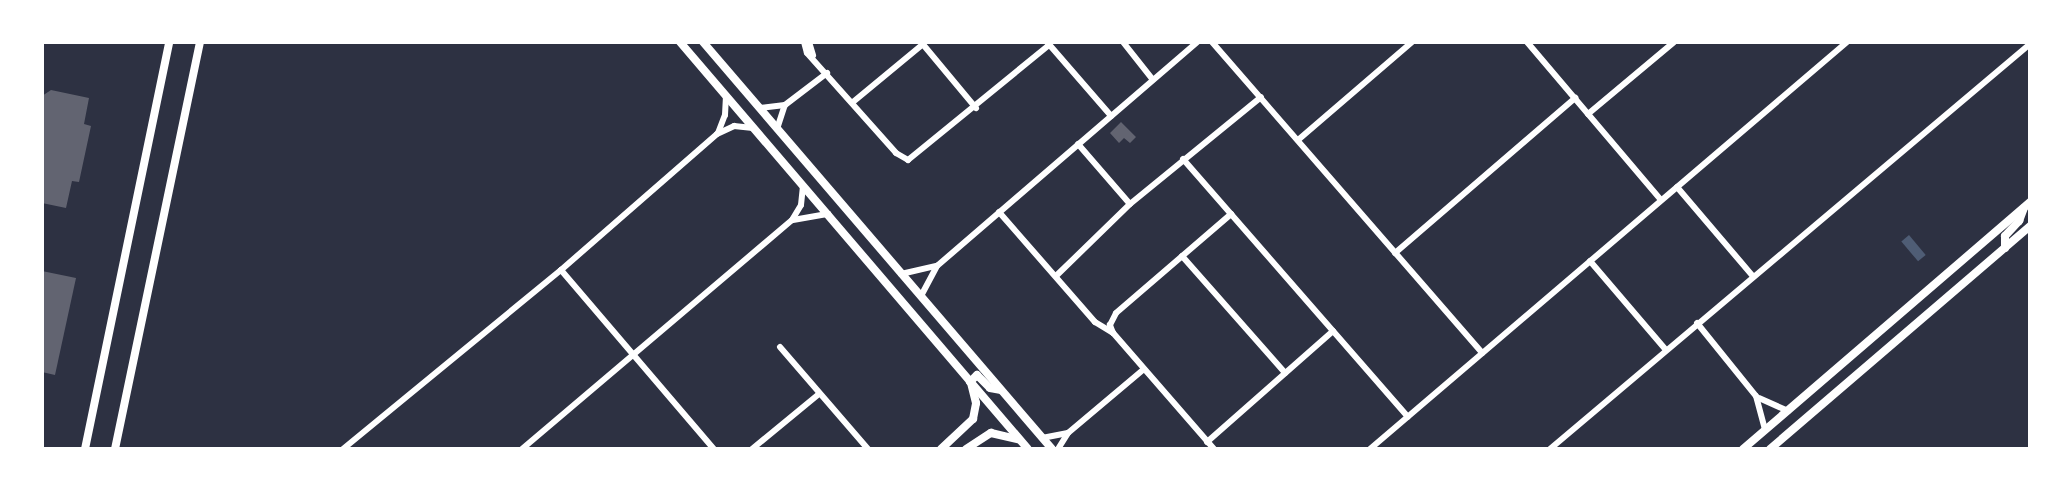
<!DOCTYPE html>
<html>
<head>
<meta charset="utf-8">
<style>
  body { margin:0 }
  #map { position:relative; width:2072px; height:491px; overflow:hidden; background:#2d3142; font-family:"Golos Text",sans-serif }
  div>[style] { position:absolute }
  [style*='--x'] { left:calc(var(--x)*1px); top:calc(var(--y)*1px); width:calc(var(--w)*1px); rotate:calc(var(--a)*1deg) }
  .water>* { inset:0; background:#4f5d75; transform-origin:0 0 }
  .building>* { inset:0; background:#626471 }
  .minor>* { height:6px; margin:-3px; padding:0 3px; transform-origin:3px; border-radius:3px; background:#fff }
  .tertiary>* { height:8px; margin:-4px; padding:0 4px; transform-origin:4px; border-radius:4px; background:#fff }
  .secondary>* { height:8px; margin:-4px; padding:0 4px; transform-origin:4px; border-radius:4px; background:#fff }
  span { translate:-50% -50%; white-space:nowrap; text-align:center; line-height:1.15; -webkit-text-stroke:4.5px #fff; paint-order:stroke }
  .frame { position:absolute; inset:0; border:44px solid #fff; pointer-events:none }
</style>
</head>
<body>
<div id="map">
  <div class="water">
    <div style="left:1909px;top:235px;width:26px;height:10px;rotate:50deg"></div>
  </div>
  <div class="building">
    <div style="clip-path:polygon(51px 90px,89px 98px,84px 124px,91px 126px,79px 182px,72px 181px,66px 208px,42px 203px,42px 96px)"></div>
    <div style="clip-path:polygon(1121px 122px,1136px 137px,1130px 143px,1124px 138px,1119px 143px,1110px 133px)"></div>
    <div style="clip-path:polygon(42px 271px,76px 278px,55px 375px,42px 372px)"></div>
  </div>
  <div class="minor">
    <div style="--x:804;--y:42;--w:11;--a:75"></div>
    <div style="--x:807;--y:53;--w:134;--a:48.3"></div>
    <div style="--x:896;--y:153;--w:14;--a:30"></div>
    <div style="--x:908;--y:160;--w:182;--a:-39.2"></div>
    <div style="--x:809;--y:42;--w:14;--a:73"></div>
    <div style="--x:921;--y:42;--w:86;--a:50.2"></div>
    <div style="--x:1047;--y:42;--w:98;--a:49.1"></div>
    <div style="--x:1123;--y:42;--w:48;--a:51.7"></div>
    <div style="--x:1212;--y:42;--w:412;--a:49"></div>
    <div style="--x:1527;--y:42;--w:207;--a:49.7"></div>
    <div style="--x:853;--y:102;--w:91;--a:-39.6"></div>
    <div style="--x:760;--y:108;--w:25;--a:-7"></div>
    <div style="--x:785;--y:105;--w:53;--a:-37.3"></div>
    <div style="--x:1588;--y:114;--w:112;--a:-39.9"></div>
    <div style="--x:777;--y:129;--w:25;--a:-72"></div>
    <div style="--x:718;--y:133;--w:19;--a:-69"></div>
    <div style="--x:725;--y:115;--w:18;--a:-87"></div>
    <div style="--x:1298;--y:140;--w:150;--a:-40.7"></div>
    <div style="--x:1078;--y:144;--w:79;--a:49.1"></div>
    <div style="--x:1183;--y:159;--w:342;--a:48.9"></div>
    <div style="--x:1677;--y:187;--w:116;--a:49.6"></div>
    <div style="--x:999;--y:212;--w:146;--a:48.9"></div>
    <div style="--x:1095;--y:322;--w:21;--a:31"></div>
    <div style="--x:793;--y:220;--w:36;--a:-10"></div>
    <div style="--x:1395;--y:253;--w:238;--a:-40.7"></div>
    <div style="--x:1182;--y:256;--w:156;--a:48.6"></div>
    <div style="--x:1590;--y:261;--w:117;--a:49.5"></div>
    <div style="--x:561;--y:270;--w:235;--a:49.5"></div>
    <div style="--x:901;--y:274;--w:36;--a:-13"></div>
    <div style="--x:1056;--y:276;--w:103;--a:-44.2"></div>
    <div style="--x:1130;--y:204;--w:169;--a:-39.2"></div>
    <div style="--x:921;--y:296;--w:34;--a:-62"></div>
    <div style="--x:937;--y:266;--w:343;--a:-40.7"></div>
    <div style="--x:1697;--y:323;--w:94;--a:51.1"></div>
    <div style="--x:1756;--y:396;--w:35;--a:75"></div>
    <div style="--x:780;--y:347;--w:135;--a:49.2"></div>
    <div style="--x:1759;--y:398;--w:32;--a:24"></div>
    <div style="--x:1042;--y:438;--w:25;--a:-11"></div>
    <div style="--x:1207;--y:442;--w:168;--a:-41.4"></div>
    <div style="--x:343;--y:449;--w:282;--a:-39.4"></div>
    <div style="--x:561;--y:270;--w:207;--a:-41.1"></div>
    <div style="--x:717;--y:134;--w:19;--a:-25"></div>
    <div style="--x:734;--y:126;--w:19;--a:6"></div>
    <div style="--x:522;--y:449;--w:354;--a:-40.3"></div>
    <div style="--x:792;--y:220;--w:17;--a:-59"></div>
    <div style="--x:801;--y:205;--w:18;--a:-84"></div>
    <div style="--x:752;--y:449;--w:87;--a:-39.4"></div>
    <div style="--x:1058;--y:449;--w:19;--a:-58"></div>
    <div style="--x:1068;--y:433;--w:99;--a:-40.1"></div>
    <div style="--x:1214;--y:449;--w:154;--a:-131"></div>
    <div style="--x:1113;--y:333;--w:9;--a:-111"></div>
    <div style="--x:1110;--y:325;--w:13;--a:-63"></div>
    <div style="--x:1116;--y:313;--w:152;--a:-40.7"></div>
    <div style="--x:1370;--y:449;--w:627;--a:-40.47"></div>
    <div style="--x:1550;--y:449;--w:628;--a:-40.16"></div>
  </div>
  <div class="tertiary">
    <div style="--x:85;--y:449;--w:416;--a:-78.3"></div>
    <div style="--x:115;--y:449;--w:416;--a:-78.2"></div>
    <div style="--x:941;--y:449;--w:44;--a:-43.2"></div>
    <div style="--x:973;--y:419;--w:16;--a:-79"></div>
    <div style="--x:976;--y:403;--w:21;--a:-104"></div>
    <div style="--x:966;--y:449;--w:30;--a:-33"></div>
    <div style="--x:991;--y:433;--w:28;--a:13"></div>
  </div>
  <div class="secondary">
    <div style="--x:680;--y:42;--w:535;--a:49.47"></div>
    <div style="--x:703;--y:42;--w:536;--a:49.39"></div>
    <div style="--x:2005;--y:248;--w:12;--a:-90"></div>
    <div style="--x:2005;--y:236;--w:21;--a:-47"></div>
    <div style="--x:2019;--y:221;--w:14;--a:-69"></div>
    <div style="--x:970;--y:382;--w:10;--a:-45"></div>
    <div style="--x:977;--y:375;--w:18;--a:45"></div>
    <div style="--x:990;--y:388;--w:10;--a:11"></div>
    <div style="--x:1743;--y:449;--w:379;--a:-40.7"></div>
    <div style="--x:1770;--y:449;--w:343;--a:-40.6"></div>
  </div>
  <div class="frame"></div>
</div>
</body>
</html>
